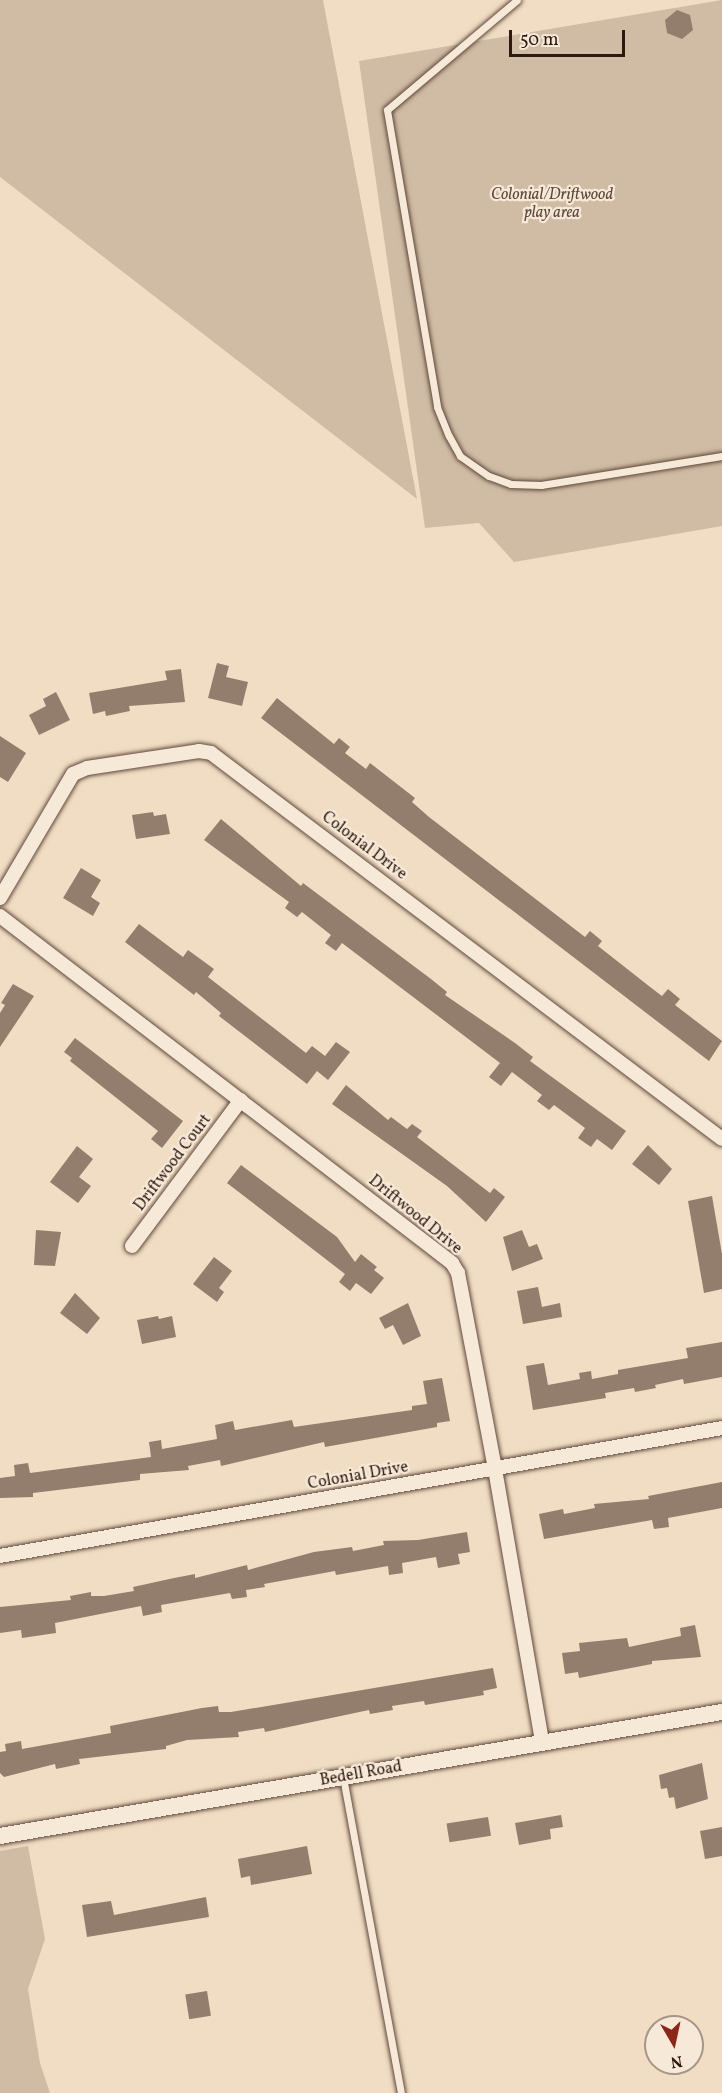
<!DOCTYPE html>
<html>
<head>
<meta charset="utf-8">
<style>
  body { margin:0 }
  #map { position:relative; width:722px; height:2093px; overflow:hidden; background:#f1ddc3; font-family:Vollkorn,serif }
  div>[style] { position:absolute }
  [style*='--x'] { left:calc(var(--x)*1px); top:calc(var(--y)*1px); width:calc(var(--w)*1px); rotate:calc(var(--a)*1deg) }
  .green>* { inset:0; background:#d0bca4 }
  .building>* { inset:0; background:#937e6d; transform-origin:0 0 }
  .roads { filter:drop-shadow(0 0 2px #5f493c) drop-shadow(0 0 2px #5f493c) }
  .service>* { height:7px; margin:-3.5px; padding:0 3.5px; transform-origin:3.5px; border-radius:3.5px; background:#f6e9d8 }
  .minor>* { height:14px; margin:-7px; padding:0 7px; transform-origin:7px; border-radius:7px; background:#f6e9d8 }
  .tertiary>* { height:16px; margin:-8px; padding:0 8px; transform-origin:8px; border-radius:8px; background:#f6e9d8 }
  span { translate:-50% -50%; white-space:nowrap; text-align:center; line-height:1.15; -webkit-text-stroke:4.5px #f6e9d8; paint-order:stroke }
  .park-label { font-size:16px; color:#5f493c; font-style:italic }
  .street-label { font-size:16px; color:#2e180f }
  .north { position:absolute; left:644px; top:2015px; width:60px; height:60px; box-sizing:border-box; background:#f6e9d8; border:2px solid #a69588; border-radius:50%; rotate:171deg; font-size:16px; font-weight:700; line-height:24px; text-align:center; color:#2e180f }
  .north::after { content:''; display:block; margin:auto; width:21px; height:27px; background:#8f2418; clip-path:polygon(50% 0,100% 100%,50% 72%,0 100%) }
  .scale { position:absolute; left:509px; top:30px; width:116px; height:27px; box-sizing:border-box; border:3px solid #2e180f; border-top:0; padding-left:8px; font-size:18px; line-height:21px; white-space:nowrap; color:#2e180f; -webkit-text-stroke:4px #f6e9d8; paint-order:stroke }
</style>
</head>
<body>
<div id="map">
  <div class="green">
    <div style="clip-path:polygon(0 0,323px 0,417px 499px,0 177px)"></div>
    <div style="clip-path:polygon(722px 0,722px 526px,514px 562px,479px 523px,425px 528px,359px 61px)"></div>
    <div style="clip-path:polygon(28px 1846px,45px 1939px,28px 1989px,40px 2063px,50px 2093px,0 2093px,0 1851px)"></div>
  </div>
  <div class="building">
    <div style="clip-path:polygon(677px 10px,690px 15px,693px 30px,682px 39px,667px 33px,665px 20px)"></div>
    <div style="clip-path:polygon(217px 663px,229px 666px,226px 677px,248px 682px,242px 706px,208px 698px)"></div>
    <div style="clip-path:polygon(181px 669px,185px 702px,129px 706px,130px 711px,106px 716px,105px 711px,93px 714px,89px 693px,167px 680px,165px 671px)"></div>
    <div style="clip-path:polygon(56px 692px,70px 720px,39px 735px,29px 715px,46px 706px,43px 699px)"></div>
    <div style="clip-path:polygon(277px 698px,334px 744px,339px 738px,350px 747px,345px 753px,366px 769px,370px 763px,415px 798px,412px 802px,429px 817px,585px 937px,590px 931px,602px 941px,598px 946px,654px 990px,662px 996px,668px 989px,680px 999px,675px 1005px,722px 1041px,709px 1061px,261px 718px)"></div>
    <div style="clip-path:polygon(0 736px,26px 753px,8px 782px,0 777px)"></div>
    <div style="clip-path:polygon(153px 812px,154px 816px,166px 814px,170px 834px,136px 839px,132px 815px)"></div>
    <div style="clip-path:polygon(221px 819px,301px 886px,303px 883px,431px 979px,447px 992px,445px 995px,515px 1043px,533px 1057px,530px 1061px,626px 1131px,612px 1150px,597px 1139px,591px 1147px,578px 1138px,585px 1128px,554px 1105px,549px 1110px,537px 1101px,542px 1095px,512px 1072px,501px 1086px,489px 1077px,500px 1063px,342px 943px,336px 951px,325px 943px,331px 935px,302px 912px,297px 917px,285px 908px,289px 902px,204px 840px)"></div>
    <div style="clip-path:polygon(81px 868px,101px 880px,91px 897px,100px 903px,93px 916px,63px 898px)"></div>
    <div style="clip-path:polygon(139px 924px,183px 957px,188px 950px,214px 969px,208px 977px,306px 1053px,312px 1046px,325px 1056px,336px 1042px,350px 1052px,328px 1080px,317px 1071px,307px 1084px,219px 1016px,221px 1013px,196px 992px,194px 995px,125px 942px)"></div>
    <div style="clip-path:polygon(13px 984px,34px 996px,0 1047px,0 1013px,5px 1005px,1px 1003px)"></div>
    <div style="clip-path:polygon(75px 1038px,183px 1121px,162px 1148px,151px 1139px,158px 1131px,70px 1061px,72px 1058px,64px 1052px)"></div>
    <div style="clip-path:polygon(346px 1085px,388px 1120px,391px 1117px,407px 1129px,412px 1124px,422px 1131px,417px 1137px,490px 1193px,494px 1188px,505px 1197px,486px 1222px,447px 1186px,332px 1104px)"></div>
    <div style="clip-path:polygon(648px 1145px,672px 1169px,659px 1185px,632px 1164px)"></div>
    <div style="clip-path:polygon(77px 1146px,93px 1159px,79px 1177px,91px 1186px,78px 1203px,50px 1182px)"></div>
    <div style="clip-path:polygon(241px 1165px,337px 1237px,355px 1262px,361px 1254px,377px 1267px,374px 1270px,384px 1278px,371px 1294px,356px 1283px,350px 1291px,339px 1282px,345px 1274px,227px 1183px)"></div>
    <div style="clip-path:polygon(712px 1196px,722px 1254px,722px 1289px,704px 1293px,688px 1201px)"></div>
    <div style="clip-path:polygon(36px 1230px,61px 1232px,55px 1266px,34px 1265px)"></div>
    <div style="clip-path:polygon(522px 1230px,529px 1247px,537px 1244px,543px 1259px,512px 1271px,503px 1237px)"></div>
    <div style="clip-path:polygon(214px 1257px,232px 1271px,219px 1288px,224px 1292px,217px 1302px,193px 1284px)"></div>
    <div style="clip-path:polygon(538px 1287px,542px 1307px,560px 1303px,562px 1317px,523px 1324px,517px 1291px)"></div>
    <div style="clip-path:polygon(75px 1293px,100px 1318px,87px 1334px,60px 1313px)"></div>
    <div style="clip-path:polygon(408px 1303px,421px 1336px,403px 1345px,393px 1325px,385px 1329px,379px 1318px)"></div>
    <div style="clip-path:polygon(158px 1316px,159px 1319px,172px 1316px,176px 1337px,142px 1344px,137px 1320px)"></div>
    <div style="clip-path:polygon(722px 1342px,722px 1377px,684px 1384px,683px 1379px,655px 1385px,656px 1388px,635px 1392px,634px 1388px,605px 1393px,606px 1398px,533px 1410px,526px 1366px,544px 1363px,548px 1385px,580px 1379px,579px 1373px,591px 1371px,592px 1379px,618px 1374px,618px 1370px,688px 1358px,686px 1348px)"></div>
    <div style="clip-path:polygon(442px 1378px,450px 1421px,437px 1423px,437px 1427px,325px 1447px,324px 1442px,221px 1466px,220px 1460px,188px 1466px,189px 1470px,140px 1474px,140px 1480px,33px 1493px,33px 1497px,0 1498px,0 1478px,15px 1476px,14px 1465px,28px 1463px,30px 1473px,151px 1457px,149px 1442px,161px 1440px,162px 1449px,217px 1439px,215px 1425px,233px 1421px,235px 1430px,292px 1420px,294px 1427px,412px 1410px,412px 1406px,427px 1404px,423px 1381px)"></div>
    <div style="clip-path:polygon(722px 1482px,722px 1508px,668px 1518px,669px 1527px,654px 1529px,652px 1520px,544px 1539px,539px 1514px,563px 1509px,564px 1514px,595px 1508px,594px 1504px,649px 1499px,648px 1496px)"></div>
    <div style="clip-path:polygon(467px 1532px,470px 1552px,458px 1554px,460px 1564px,438px 1568px,436px 1557px,402px 1563px,403px 1573px,389px 1575px,388px 1566px,336px 1575px,335px 1571px,264px 1584px,265px 1587px,246px 1590px,247px 1597px,232px 1599px,230px 1593px,161px 1605px,162px 1612px,143px 1616px,141px 1606px,55px 1623px,56px 1633px,22px 1638px,21px 1630px,0 1633px,0 1607px,71px 1600px,70px 1596px,91px 1592px,91px 1596px,104px 1596px,134px 1591px,133px 1587px,174px 1578px,195px 1574px,195px 1578px,247px 1565px,248px 1570px,314px 1552px,352px 1547px,353px 1551px,384px 1545px,383px 1541px,418px 1540px)"></div>
    <div style="clip-path:polygon(695px 1625px,701px 1657px,652px 1661px,652px 1664px,579px 1678px,578px 1672px,565px 1674px,562px 1653px,580px 1651px,579px 1643px,627px 1638px,629px 1647px,681px 1636px,680px 1628px)"></div>
    <div style="clip-path:polygon(493px 1668px,497px 1688px,483px 1691px,484px 1695px,425px 1705px,424px 1701px,392px 1706px,393px 1710px,370px 1714px,369px 1710px,265px 1732px,264px 1728px,238px 1732px,239px 1737px,187px 1740px,166px 1746px,166px 1749px,79px 1759px,80px 1764px,56px 1769px,55px 1764px,4px 1777px,0 1773px,0 1752px,6px 1751px,5px 1744px,21px 1741px,22px 1749px,111px 1733px,110px 1726px,202px 1708px,218px 1706px,219px 1712px,231px 1712px)"></div>
    <div style="clip-path:polygon(702px 1763px,708px 1799px,676px 1809px,674px 1797px,669px 1798px,667px 1788px,661px 1789px,659px 1775px)"></div>
    <div style="clip-path:polygon(561px 1815px,563px 1827px,550px 1829px,551px 1839px,519px 1845px,515px 1823px)"></div>
    <div style="left:488px;top:1817px;width:19px;height:42px;rotate:81deg"></div>
    <div style="clip-path:polygon(722px 1827px,722px 1856px,705px 1859px,700px 1831px)"></div>
    <div style="clip-path:polygon(307px 1846px,312px 1874px,251px 1885px,250px 1876px,241px 1878px,238px 1859px)"></div>
    <div style="clip-path:polygon(206px 1897px,209px 1917px,87px 1937px,82px 1905px,111px 1901px,114px 1915px)"></div>
    <div style="left:207px;top:1991px;width:25px;height:22px;rotate:81deg"></div>
  </div>
  <div class="roads">
    <div class="service">
      <div style="--x:517;--y:0;--w:170;--a:139.8"></div>
      <div style="--x:387;--y:110;--w:301;--a:80.4"></div>
      <div style="--x:437;--y:407;--w:31;--a:68"></div>
      <div style="--x:449;--y:436;--w:23;--a:61"></div>
      <div style="--x:460;--y:456;--w:35;--a:35"></div>
      <div style="--x:489;--y:476;--w:23;--a:20"></div>
      <div style="--x:511;--y:484;--w:30;--a:2"></div>
      <div style="--x:541;--y:485;--w:183;--a:-9.1"></div>
      <div style="--x:343;--y:1777;--w:321;--a:79.6"></div>
    </div>
    <div class="minor">
      <div style="--x:0;--y:898;--w:144;--a:-59.5"></div>
      <div style="--x:73;--y:774;--w:15;--a:-23"></div>
      <div style="--x:87;--y:768;--w:113;--a:-8.6"></div>
      <div style="--x:199;--y:751;--w:12;--a:9"></div>
      <div style="--x:211;--y:753;--w:640;--a:37.07"></div>
      <div style="--x:0;--y:916;--w:570;--a:37.51"></div>
      <div style="--x:452;--y:1263;--w:12;--a:59"></div>
      <div style="--x:458;--y:1273;--w:199;--a:79.3"></div>
      <div style="--x:495;--y:1469;--w:277;--a:80.2"></div>
      <div style="--x:132;--y:1246;--w:182;--a:-53.3"></div>
      <div style="--x:0;--y:1556;--w:733;--a:-10.05"></div>
    </div>
    <div class="tertiary">
      <div style="--x:0;--y:1836;--w:733;--a:-9.75"></div>
    </div>
  </div>
  <div class="park-label">
    <span style="left:552px;top:204px">Colonial/Driftwood<br>play area</span>
  </div>
  <div class="street-label">
    <span style="left:364px;top:846px;rotate:37deg">Colonial Drive</span>
    <span style="left:173px;top:1163px;rotate:-53deg">Driftwood Court</span>
    <span style="left:415px;top:1215px;rotate:39deg">Driftwood Drive</span>
    <span style="left:358px;top:1476px;rotate:-10deg">Colonial Drive</span>
    <span style="left:361px;top:1774px;rotate:-10deg">Bedell Road</span>
  </div>
  <div class="north">N</div>
  <div class="scale">50 m</div>
</div>
</body>
</html>
